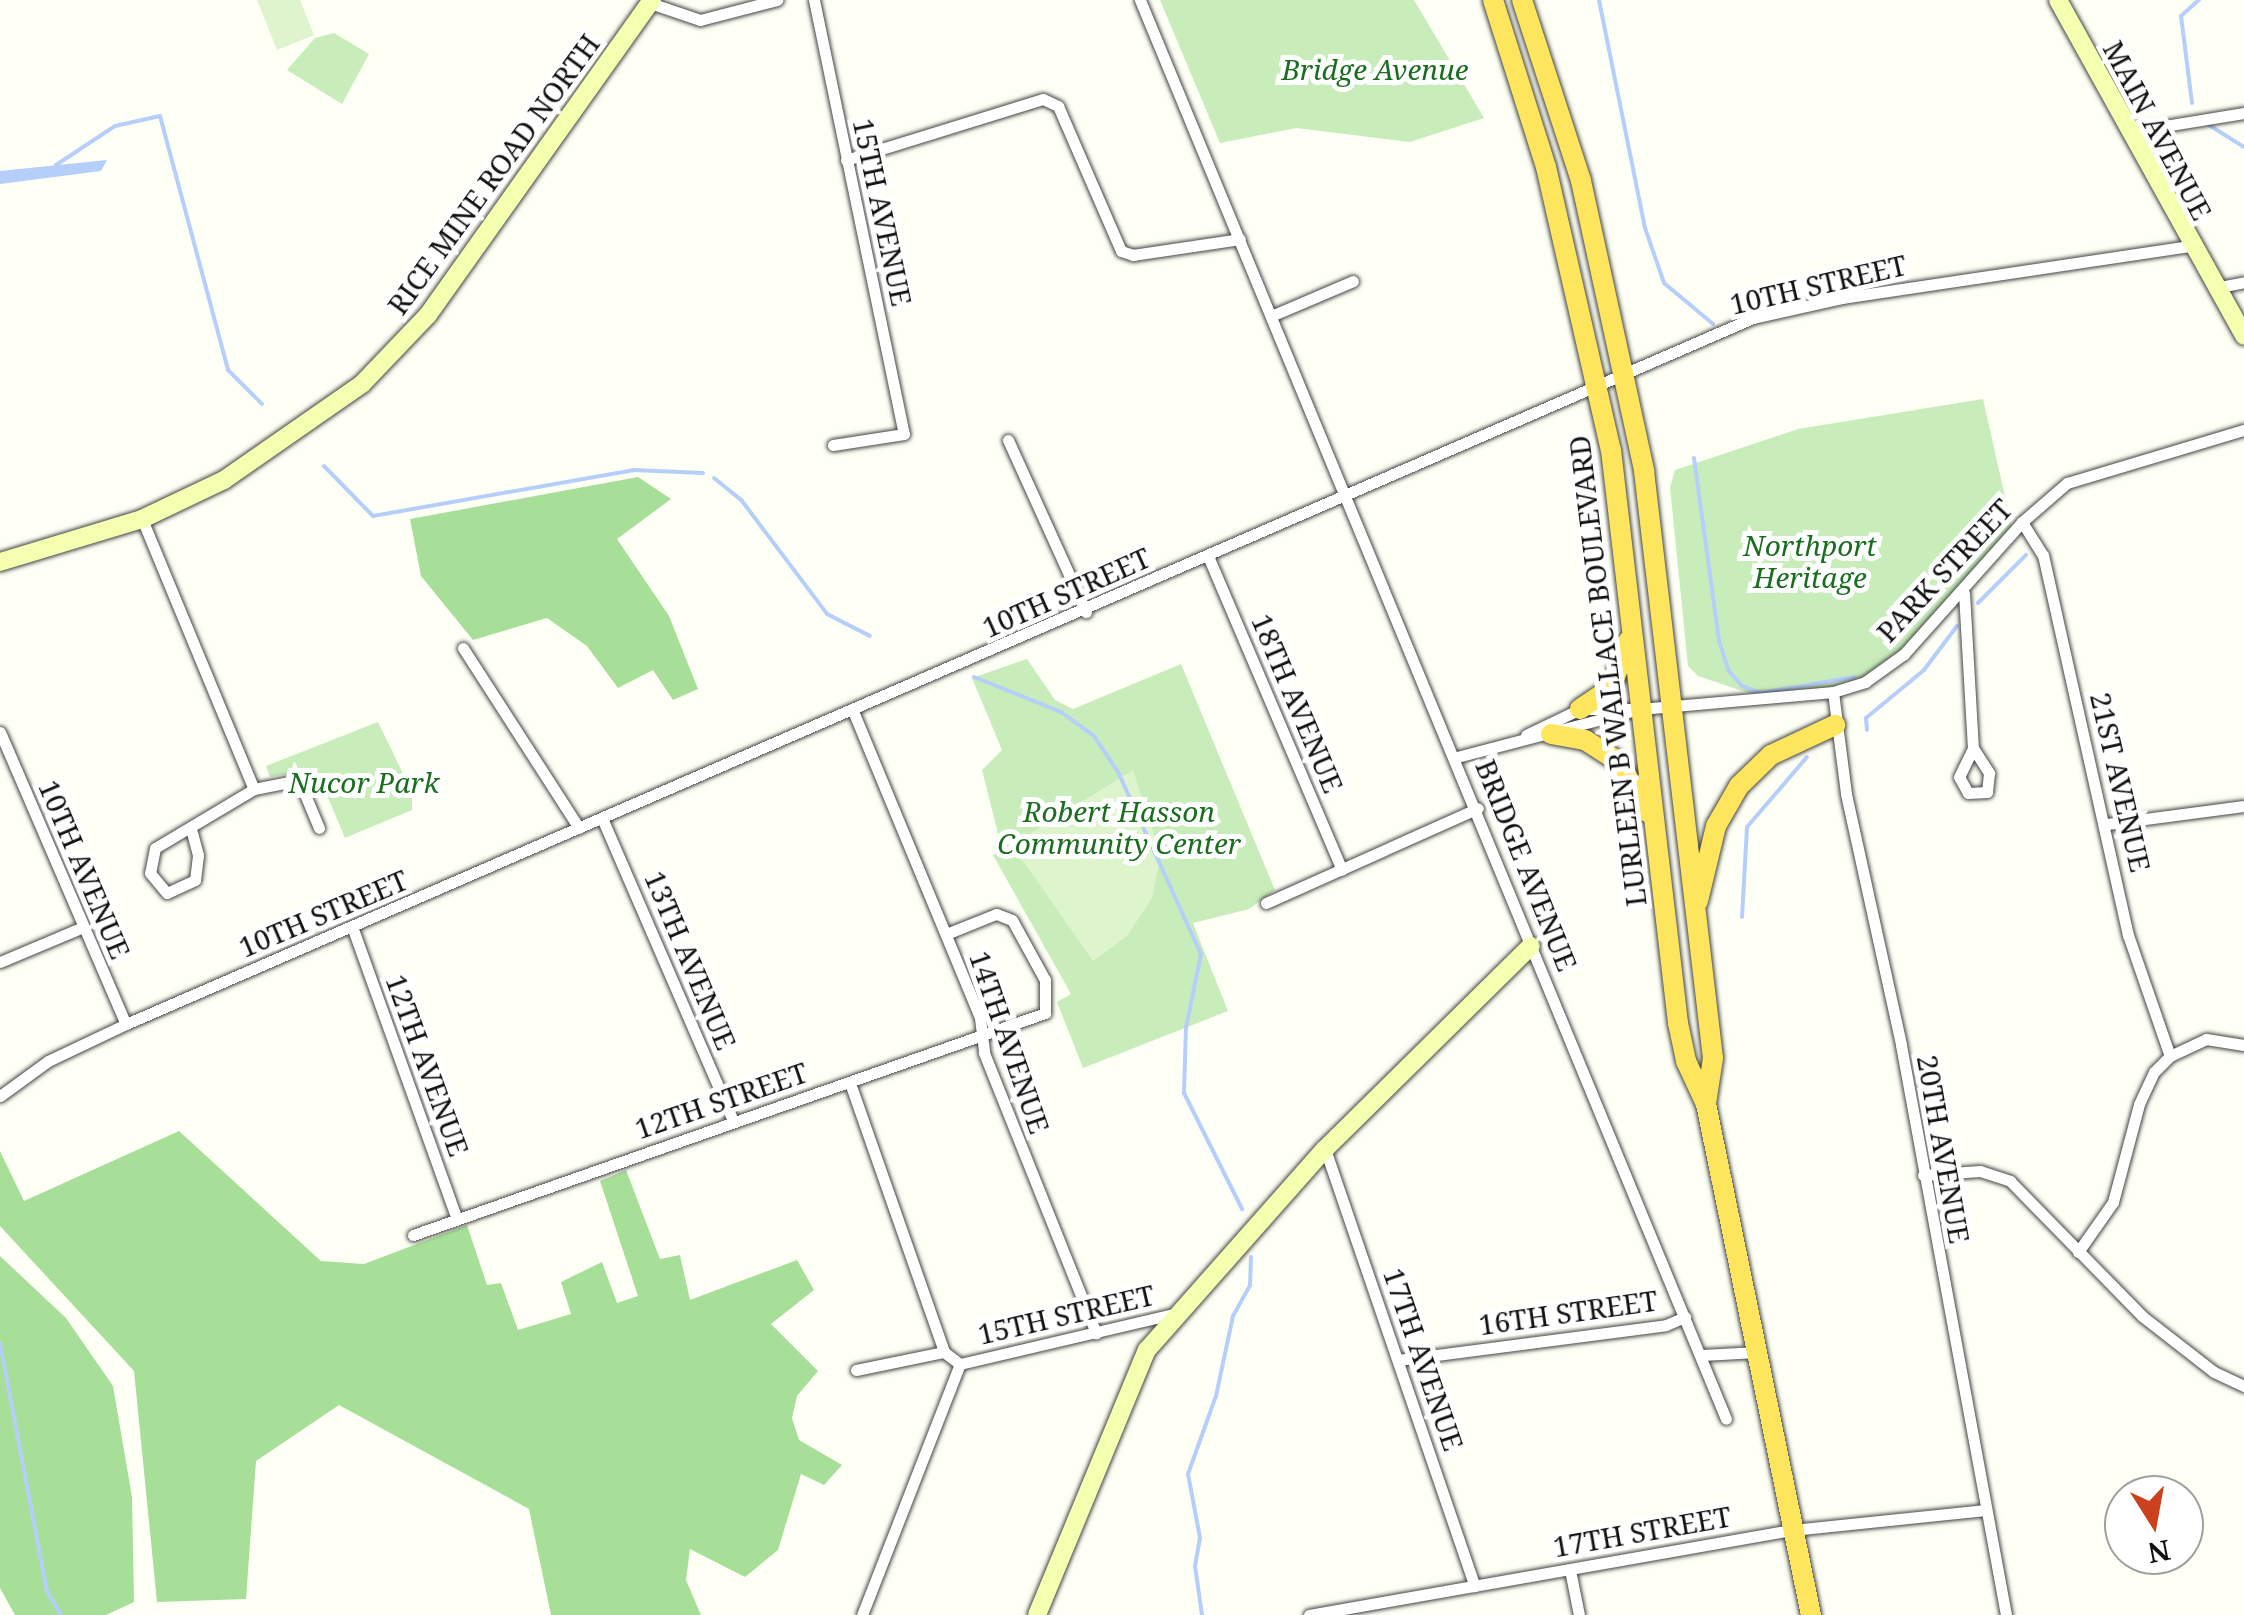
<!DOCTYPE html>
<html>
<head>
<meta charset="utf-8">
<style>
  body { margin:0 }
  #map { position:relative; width:2244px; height:1615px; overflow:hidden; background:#fefff5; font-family:"Noto Serif",serif }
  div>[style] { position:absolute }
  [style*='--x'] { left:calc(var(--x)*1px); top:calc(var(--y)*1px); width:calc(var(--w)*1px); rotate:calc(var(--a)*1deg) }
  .green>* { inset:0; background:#c8edbb }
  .forest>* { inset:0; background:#a7df99 }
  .pitch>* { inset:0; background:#ddf4cd }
  .water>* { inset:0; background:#b6cffa }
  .stream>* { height:4px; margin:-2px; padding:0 2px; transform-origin:2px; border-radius:2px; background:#b6cffa }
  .roads { filter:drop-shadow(0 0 2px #444) drop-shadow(0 0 2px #444) }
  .minor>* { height:11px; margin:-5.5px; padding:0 5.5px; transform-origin:5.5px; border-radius:5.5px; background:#fff }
  .secondary>* { height:18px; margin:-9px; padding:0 9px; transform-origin:9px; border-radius:9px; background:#f4ffb0 }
  .trunk>* { height:20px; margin:-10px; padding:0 10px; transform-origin:10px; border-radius:10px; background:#fde55d }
  span { translate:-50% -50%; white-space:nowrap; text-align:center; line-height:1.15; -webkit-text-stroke:10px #fff; paint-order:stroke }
  .park-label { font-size:28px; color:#1b6e1f; font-style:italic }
  .street-label { font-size:28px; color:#111 }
  .north { position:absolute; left:2104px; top:1475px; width:100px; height:100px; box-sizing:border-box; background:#fff; border:2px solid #a0a0a0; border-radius:50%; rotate:169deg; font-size:28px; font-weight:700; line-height:40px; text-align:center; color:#111 }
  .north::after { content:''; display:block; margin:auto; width:35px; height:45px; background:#cb411e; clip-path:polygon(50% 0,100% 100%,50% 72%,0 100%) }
</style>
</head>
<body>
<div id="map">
  <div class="green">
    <div style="clip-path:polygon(1160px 0,1414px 0,1484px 118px,1410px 142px,1296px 128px,1220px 143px)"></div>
    <div style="clip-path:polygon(334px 33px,369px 54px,342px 104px,287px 70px,315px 38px)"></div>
    <div style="clip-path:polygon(1983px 399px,2013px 532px,1964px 593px,1865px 682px,1763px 698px,1698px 676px,1688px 666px,1670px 487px,1675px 470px,1798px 429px)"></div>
    <div style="clip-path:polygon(1027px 659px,1055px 700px,1073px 709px,1181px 664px,1275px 890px,1249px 909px,1193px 923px,1228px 1011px,1083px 1068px,1057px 1002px,1071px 994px,993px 855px,1002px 849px,982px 770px,1002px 750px,972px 678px)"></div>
    <div style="clip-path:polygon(378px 722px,412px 792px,412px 810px,345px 838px,316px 769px,270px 777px,266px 766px)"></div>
  </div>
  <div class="forest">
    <div style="clip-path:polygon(638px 477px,671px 499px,617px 539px,669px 616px,698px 689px,673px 700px,653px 670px,618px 688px,587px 646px,547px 618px,473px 640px,421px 576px,410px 519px)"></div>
    <div style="clip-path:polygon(179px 1131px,321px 1261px,364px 1264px,467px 1225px,487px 1285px,501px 1283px,518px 1330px,571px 1314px,561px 1282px,602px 1262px,617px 1303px,638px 1296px,600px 1181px,626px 1170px,660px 1259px,680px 1255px,690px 1300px,797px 1260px,814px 1290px,771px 1324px,818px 1371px,797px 1396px,792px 1418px,799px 1440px,842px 1465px,824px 1485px,801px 1474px,778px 1550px,745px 1577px,690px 1549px,686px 1580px,701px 1615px,551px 1615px,529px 1509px,339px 1405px,256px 1461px,246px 1599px,157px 1602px,134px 1371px,0 1226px,0 1151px,24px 1201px)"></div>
    <div style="clip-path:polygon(0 1256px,66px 1318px,113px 1386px,132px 1497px,134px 1602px,106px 1615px,15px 1615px,0 1588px)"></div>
  </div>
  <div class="pitch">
    <div style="clip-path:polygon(257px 0,300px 0,314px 35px,277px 50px)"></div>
    <div style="clip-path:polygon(1133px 770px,1161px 855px,1152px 898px,1127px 936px,1093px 961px,1012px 845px)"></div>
  </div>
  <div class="water">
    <div style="clip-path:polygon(107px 160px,101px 171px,0 184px,0 171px)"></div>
  </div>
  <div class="stream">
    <div style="--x:1599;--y:0;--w:233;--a:78.6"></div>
    <div style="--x:1645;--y:228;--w:58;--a:70.9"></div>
    <div style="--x:1664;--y:283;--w:64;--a:39.9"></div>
    <div style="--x:2192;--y:103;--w:88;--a:-97.2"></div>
    <div style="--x:2181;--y:16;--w:24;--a:-42"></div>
    <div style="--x:2209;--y:125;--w:41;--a:32.2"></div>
    <div style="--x:56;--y:165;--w:71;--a:-33.5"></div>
    <div style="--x:115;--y:126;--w:46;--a:-12.5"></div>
    <div style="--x:160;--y:116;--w:263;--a:75"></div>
    <div style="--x:228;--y:370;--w:48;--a:45"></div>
    <div style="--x:1694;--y:458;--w:185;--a:82.2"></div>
    <div style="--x:1719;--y:641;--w:32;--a:72"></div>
    <div style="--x:1729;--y:671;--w:20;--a:49"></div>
    <div style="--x:1742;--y:686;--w:20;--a:20"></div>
    <div style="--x:1761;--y:693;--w:95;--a:-9.7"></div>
    <div style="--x:324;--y:466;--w:70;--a:45.6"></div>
    <div style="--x:373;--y:516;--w:264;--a:-10"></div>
    <div style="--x:633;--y:470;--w:70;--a:2.5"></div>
    <div style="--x:714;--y:478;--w:36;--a:39"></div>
    <div style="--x:742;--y:501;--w:141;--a:53"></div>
    <div style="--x:827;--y:614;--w:48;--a:27.1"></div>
    <div style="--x:1978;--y:603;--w:68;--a:-45"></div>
    <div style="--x:974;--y:677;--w:94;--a:21.9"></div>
    <div style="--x:1061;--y:712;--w:41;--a:36"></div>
    <div style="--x:1094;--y:736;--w:43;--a:56.3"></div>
    <div style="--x:1118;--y:772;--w:200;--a:65.5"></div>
    <div style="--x:1201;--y:954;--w:76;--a:101.5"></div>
    <div style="--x:1186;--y:1028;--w:65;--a:91.8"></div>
    <div style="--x:1184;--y:1093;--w:130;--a:63.4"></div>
    <div style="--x:1867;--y:730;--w:12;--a:-95"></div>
    <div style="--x:1866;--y:718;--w:75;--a:-39.6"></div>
    <div style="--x:1924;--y:670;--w:55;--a:-53.1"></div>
    <div style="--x:1742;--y:917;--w:90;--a:-86.8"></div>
    <div style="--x:1747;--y:827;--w:92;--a:-49.4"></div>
    <div style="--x:0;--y:1343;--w:252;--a:79.3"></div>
    <div style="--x:47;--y:1591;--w:28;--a:60"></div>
    <div style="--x:1202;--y:1615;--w:49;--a:-98.1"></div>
    <div style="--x:1195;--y:1566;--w:28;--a:-80"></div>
    <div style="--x:1200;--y:1538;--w:65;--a:-100.6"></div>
    <div style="--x:1188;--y:1474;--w:83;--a:-70.3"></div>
    <div style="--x:1216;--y:1396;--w:82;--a:-78"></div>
    <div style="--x:1233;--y:1316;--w:35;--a:-61"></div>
    <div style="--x:1250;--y:1285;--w:28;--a:-88"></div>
  </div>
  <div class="roads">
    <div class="minor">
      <div style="--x:814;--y:0;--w:443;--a:78.3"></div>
      <div style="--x:904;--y:434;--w:72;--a:171.2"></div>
      <div style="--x:1140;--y:0;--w:1535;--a:67.56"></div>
      <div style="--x:650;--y:3;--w:53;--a:18.8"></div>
      <div style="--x:700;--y:20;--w:80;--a:-14.6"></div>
      <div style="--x:2128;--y:132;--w:118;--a:-9.3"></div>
      <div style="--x:846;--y:160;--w:206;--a:-17.2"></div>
      <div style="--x:1043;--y:99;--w:17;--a:25"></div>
      <div style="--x:1058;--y:106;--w:158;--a:66.5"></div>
      <div style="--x:1121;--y:251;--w:13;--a:18"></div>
      <div style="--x:1133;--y:255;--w:108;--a:-8.5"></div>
      <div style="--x:2214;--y:288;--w:31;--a:-11"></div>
      <div style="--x:1271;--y:316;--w:89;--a:-23.1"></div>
      <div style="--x:1008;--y:440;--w:189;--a:65.6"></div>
      <div style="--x:142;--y:519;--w:292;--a:67.5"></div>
      <div style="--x:254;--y:789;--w:115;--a:149.2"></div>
      <div style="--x:155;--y:848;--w:25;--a:101"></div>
      <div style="--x:150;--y:873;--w:26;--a:50"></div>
      <div style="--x:167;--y:893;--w:31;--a:-25"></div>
      <div style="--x:195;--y:880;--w:25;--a:-83"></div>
      <div style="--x:198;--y:855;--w:27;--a:-105"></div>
      <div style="--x:2022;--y:522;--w:39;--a:58"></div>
      <div style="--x:2043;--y:555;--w:389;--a:77.4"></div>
      <div style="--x:2128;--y:935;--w:128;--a:70.9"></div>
      <div style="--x:1208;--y:556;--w:341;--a:66.9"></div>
      <div style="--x:1964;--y:593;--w:155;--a:86.7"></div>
      <div style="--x:463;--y:648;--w:214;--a:57.2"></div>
      <div style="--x:1833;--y:692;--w:103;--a:82.7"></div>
      <div style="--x:1846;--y:794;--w:257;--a:77.6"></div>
      <div style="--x:1901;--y:1045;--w:580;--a:79.56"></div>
      <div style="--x:853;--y:711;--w:332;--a:67.5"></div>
      <div style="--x:980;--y:1018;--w:35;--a:83"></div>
      <div style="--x:984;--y:1053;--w:302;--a:68.2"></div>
      <div style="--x:0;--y:732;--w:318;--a:66.7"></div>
      <div style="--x:1526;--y:735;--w:60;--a:-25.7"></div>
      <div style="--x:1580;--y:709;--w:60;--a:0"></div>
      <div style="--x:1973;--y:748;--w:30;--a:57"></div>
      <div style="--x:1989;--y:773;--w:19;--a:96"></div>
      <div style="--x:1987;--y:792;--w:19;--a:177"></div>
      <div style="--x:1968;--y:793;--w:18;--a:-119"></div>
      <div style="--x:1959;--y:777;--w:32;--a:-64"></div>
      <div style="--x:1457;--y:757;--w:189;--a:-14.7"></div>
      <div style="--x:1640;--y:709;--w:194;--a:-5"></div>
      <div style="--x:1833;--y:692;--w:34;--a:-17"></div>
      <div style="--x:1865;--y:682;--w:48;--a:-35.7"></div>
      <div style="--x:1904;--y:654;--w:177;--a:-48.2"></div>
      <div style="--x:2022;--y:522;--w:60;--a:-40.9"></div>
      <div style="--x:2067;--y:483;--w:185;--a:-16.7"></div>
      <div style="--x:254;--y:789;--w:46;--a:-11.3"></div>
      <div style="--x:299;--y:780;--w:52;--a:67.4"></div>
      <div style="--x:602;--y:818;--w:330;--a:66.6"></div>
      <div style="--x:2107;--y:824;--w:138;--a:-7.5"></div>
      <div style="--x:1266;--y:903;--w:232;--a:-24.1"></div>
      <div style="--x:353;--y:929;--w:306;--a:70.3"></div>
      <div style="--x:0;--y:962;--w:88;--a:-22.8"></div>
      <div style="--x:850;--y:1083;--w:285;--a:70.7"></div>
      <div style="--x:0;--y:1096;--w:59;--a:-36.1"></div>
      <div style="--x:48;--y:1061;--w:86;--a:-25.4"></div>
      <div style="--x:126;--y:1024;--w:1774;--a:-23.46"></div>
      <div style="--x:1753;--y:318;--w:91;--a:-12.7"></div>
      <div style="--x:1842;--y:298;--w:351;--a:-8.5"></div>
      <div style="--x:1325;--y:1149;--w:462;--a:71.1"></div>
      <div style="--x:1923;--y:1175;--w:57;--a:-4"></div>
      <div style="--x:1980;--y:1171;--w:32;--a:18"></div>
      <div style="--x:2010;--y:1181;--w:189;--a:45.6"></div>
      <div style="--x:2142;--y:1316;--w:91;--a:37.9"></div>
      <div style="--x:2214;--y:1372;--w:33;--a:25"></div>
      <div style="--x:413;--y:1235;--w:670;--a:-19.35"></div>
      <div style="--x:1045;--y:1013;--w:33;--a:-90"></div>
      <div style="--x:1045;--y:980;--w:68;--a:-118.8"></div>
      <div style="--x:1012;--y:920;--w:17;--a:-159"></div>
      <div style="--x:996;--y:914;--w:54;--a:158.2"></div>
      <div style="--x:2078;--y:1252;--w:61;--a:-55"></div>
      <div style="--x:2113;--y:1202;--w:101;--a:-75.1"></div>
      <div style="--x:2139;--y:1104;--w:35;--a:-65"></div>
      <div style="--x:2154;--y:1072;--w:23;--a:-45"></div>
      <div style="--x:2170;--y:1056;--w:40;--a:-25"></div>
      <div style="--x:2206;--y:1039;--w:38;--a:9"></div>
      <div style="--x:1702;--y:1355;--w:55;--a:-3.1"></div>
      <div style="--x:1398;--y:1360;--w:270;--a:-7.4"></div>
      <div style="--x:1666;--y:1325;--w:21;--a:-23"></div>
      <div style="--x:856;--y:1370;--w:90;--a:-11.6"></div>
      <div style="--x:944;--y:1352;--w:20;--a:37"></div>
      <div style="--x:960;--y:1364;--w:220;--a:-13.2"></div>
      <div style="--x:1570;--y:1570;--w:46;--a:78.7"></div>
      <div style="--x:862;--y:1615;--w:269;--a:-68.7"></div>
      <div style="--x:1309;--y:1615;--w:491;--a:-10"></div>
      <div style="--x:1793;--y:1530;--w:193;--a:-5.9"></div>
    </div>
    <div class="secondary">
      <div style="--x:2058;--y:0;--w:384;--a:61"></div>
      <div style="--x:0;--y:562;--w:148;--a:-16.8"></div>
      <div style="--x:142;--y:519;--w:91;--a:-25.4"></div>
      <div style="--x:224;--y:480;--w:168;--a:-34.8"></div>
      <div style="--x:362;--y:384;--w:95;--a:-46.3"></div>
      <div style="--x:428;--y:315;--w:387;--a:-54.6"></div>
      <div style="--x:1037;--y:1615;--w:287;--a:-67.5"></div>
      <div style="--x:1147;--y:1350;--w:268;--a:-48.5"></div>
      <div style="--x:1325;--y:1149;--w:289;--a:-44.6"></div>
    </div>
    <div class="trunk">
      <div style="--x:1493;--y:0;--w:175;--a:72.4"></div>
      <div style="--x:1546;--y:167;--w:290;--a:77.1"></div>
      <div style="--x:1611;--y:450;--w:577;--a:83.33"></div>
      <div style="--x:1678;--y:1023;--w:39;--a:78"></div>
      <div style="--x:1686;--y:1061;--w:47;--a:65.1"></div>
      <div style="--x:1706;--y:1104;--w:522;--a:78.39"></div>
      <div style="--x:1522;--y:0;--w:190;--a:71.9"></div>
      <div style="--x:1581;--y:181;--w:297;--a:77.7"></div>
      <div style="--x:1644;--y:471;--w:591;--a:83.3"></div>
      <div style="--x:1713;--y:1058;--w:47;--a:98.7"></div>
      <div style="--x:1580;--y:709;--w:37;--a:-34"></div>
      <div style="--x:1611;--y:688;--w:50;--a:-70.1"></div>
      <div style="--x:1551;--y:734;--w:35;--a:10"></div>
      <div style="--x:1585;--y:740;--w:40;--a:32.9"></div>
      <div style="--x:1619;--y:762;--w:57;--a:60.8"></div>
      <div style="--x:1698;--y:901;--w:77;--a:-76.5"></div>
      <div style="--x:1716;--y:826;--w:46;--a:-60.1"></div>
      <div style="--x:1739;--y:786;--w:45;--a:-44.1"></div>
      <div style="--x:1771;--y:755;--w:71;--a:-25.1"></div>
    </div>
  </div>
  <div class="park-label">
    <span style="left:1375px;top:69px">Bridge Avenue</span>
    <span style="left:1810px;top:561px">Northport<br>Heritage</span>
    <span style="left:364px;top:782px">Nucor Park</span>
    <span style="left:1119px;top:827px">Robert Hasson<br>Community Center</span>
  </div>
  <div class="street-label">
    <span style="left:2158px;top:130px;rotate:62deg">MAIN AVENUE</span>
    <span style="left:493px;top:174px;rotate:-54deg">RICE MINE ROAD NORTH</span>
    <span style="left:883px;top:212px;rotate:78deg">15TH AVENUE</span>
    <span style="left:1818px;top:284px;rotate:-13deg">10TH STREET</span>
    <span style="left:1944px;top:570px;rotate:-47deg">PARK STREET</span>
    <span style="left:1066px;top:592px;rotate:-24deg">10TH STREET</span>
    <span style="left:1607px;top:671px;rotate:-97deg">LURLEEN B WALLACE BOULEVARD</span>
    <span style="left:1298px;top:703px;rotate:67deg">18TH AVENUE</span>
    <span style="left:2121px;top:782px;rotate:77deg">21ST AVENUE</span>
    <span style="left:1527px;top:865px;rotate:68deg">BRIDGE AVENUE</span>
    <span style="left:85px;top:869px;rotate:67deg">10TH AVENUE</span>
    <span style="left:323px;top:913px;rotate:-23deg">10TH STREET</span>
    <span style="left:691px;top:960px;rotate:67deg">13TH AVENUE</span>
    <span style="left:1010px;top:1042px;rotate:71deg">14TH AVENUE</span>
    <span style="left:428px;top:1065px;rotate:70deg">12TH AVENUE</span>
    <span style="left:721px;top:1100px;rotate:-19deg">12TH STREET</span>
    <span style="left:1944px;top:1149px;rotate:80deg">20TH AVENUE</span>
    <span style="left:1568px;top:1312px;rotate:-8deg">16TH STREET</span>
    <span style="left:1066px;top:1314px;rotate:-13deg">15TH STREET</span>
    <span style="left:1424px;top:1359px;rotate:71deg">17TH AVENUE</span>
    <span style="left:1642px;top:1531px;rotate:-10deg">17TH STREET</span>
  </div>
  <div class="north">N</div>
</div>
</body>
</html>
